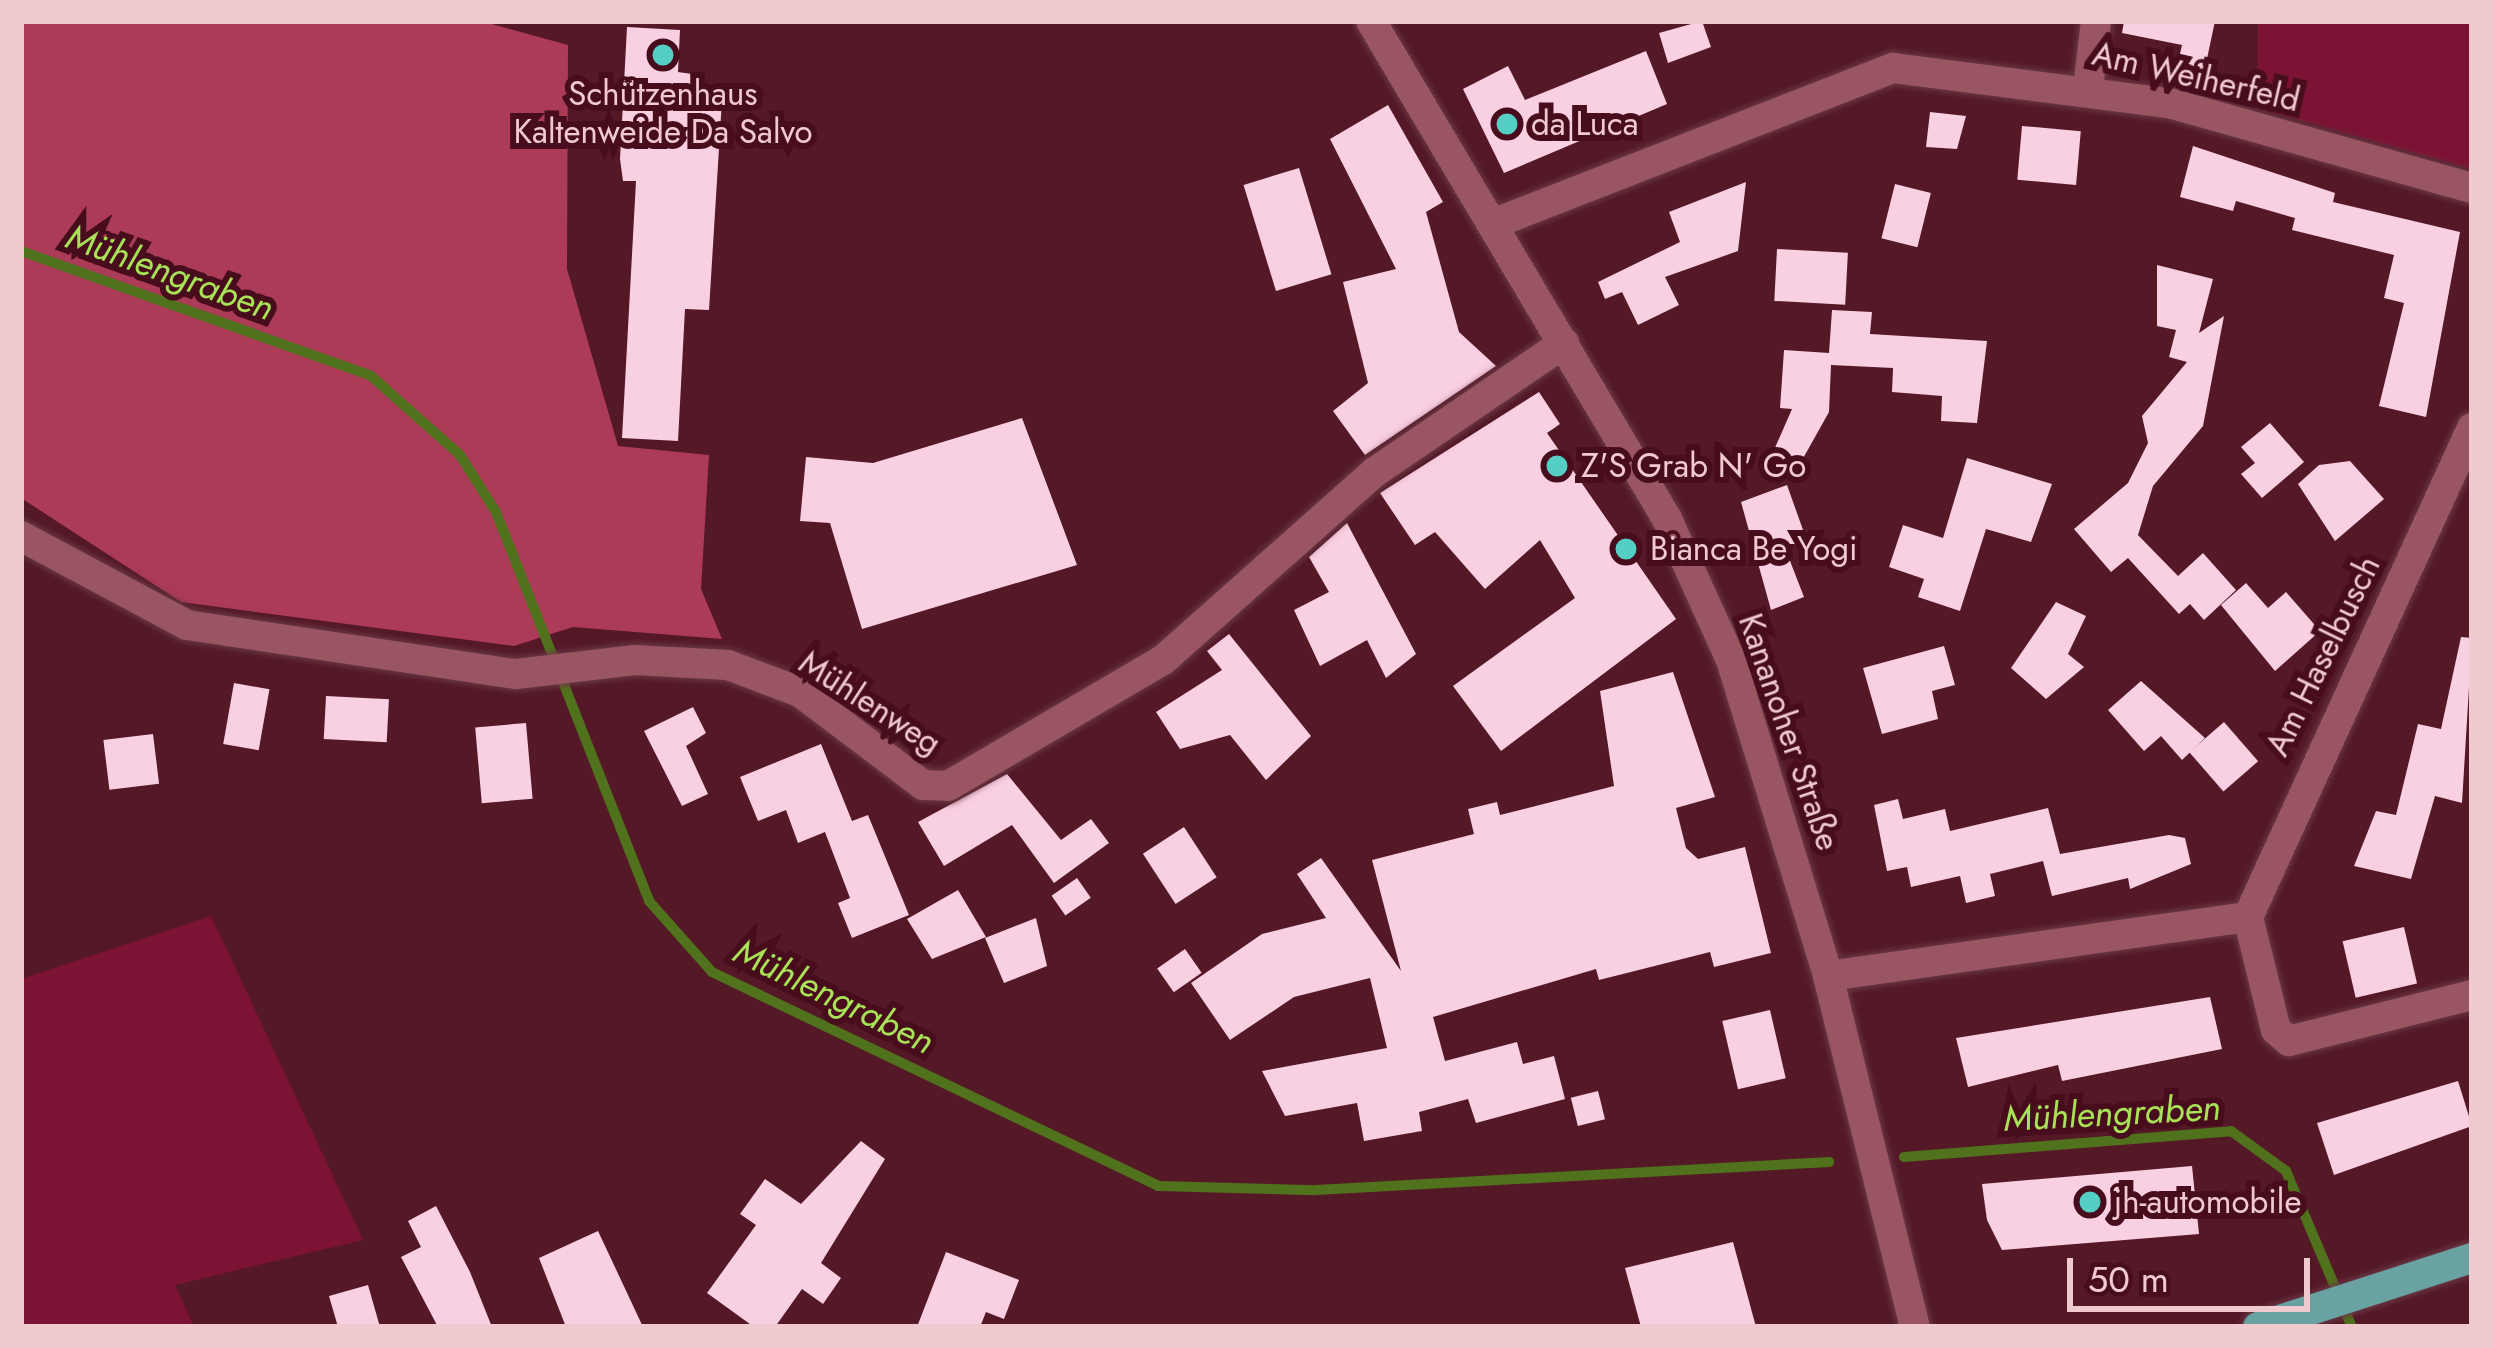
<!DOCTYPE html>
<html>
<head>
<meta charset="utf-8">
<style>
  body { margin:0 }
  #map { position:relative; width:2493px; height:1348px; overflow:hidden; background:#541827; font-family:Jost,sans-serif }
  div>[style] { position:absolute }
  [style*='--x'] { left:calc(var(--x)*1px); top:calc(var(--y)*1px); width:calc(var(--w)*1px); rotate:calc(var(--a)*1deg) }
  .green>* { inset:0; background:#7c1234 }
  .forest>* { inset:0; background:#ac3b57 }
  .stream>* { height:10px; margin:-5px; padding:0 5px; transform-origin:5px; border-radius:5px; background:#50721c }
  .building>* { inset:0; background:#f9cfe2; transform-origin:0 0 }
  .roads { filter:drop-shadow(0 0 3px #6a3945) drop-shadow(0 0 3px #6a3945) }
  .minor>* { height:30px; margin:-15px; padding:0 15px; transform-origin:15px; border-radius:15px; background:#995662 }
  .major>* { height:30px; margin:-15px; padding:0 15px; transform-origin:15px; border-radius:15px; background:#68a2a2 }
  .dots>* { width:33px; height:33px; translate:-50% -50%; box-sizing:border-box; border:6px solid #480d1d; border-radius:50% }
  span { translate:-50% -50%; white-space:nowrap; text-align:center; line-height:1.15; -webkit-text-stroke:12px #480d1d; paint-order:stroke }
  .street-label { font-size:33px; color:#f1cacf }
  .poi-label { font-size:33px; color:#f1cacf }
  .left { translate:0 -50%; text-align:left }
  .water-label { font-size:36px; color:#a8e257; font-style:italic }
  .frame { position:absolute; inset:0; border:24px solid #f1cacf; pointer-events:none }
  .scale { position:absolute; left:2067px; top:1258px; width:243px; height:54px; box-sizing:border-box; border:6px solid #f1cacf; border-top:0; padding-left:15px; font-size:36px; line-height:42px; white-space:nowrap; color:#f1cacf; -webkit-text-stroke:9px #480d1d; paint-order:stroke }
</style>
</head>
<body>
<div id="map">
  <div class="green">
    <div style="clip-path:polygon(2258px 21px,2472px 21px,2472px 169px,2257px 108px)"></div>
    <div style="clip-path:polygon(211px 916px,363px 1240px,175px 1285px,194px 1327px,21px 1327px,21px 979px)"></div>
  </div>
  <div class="forest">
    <div style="clip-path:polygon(21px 21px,481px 21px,568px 45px,567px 269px,618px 446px,709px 455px,701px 589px,722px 639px,573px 627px,514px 646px,181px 602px,21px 498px)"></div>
  </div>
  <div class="stream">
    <div style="--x:21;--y:251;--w:370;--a:19.6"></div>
    <div style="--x:370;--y:375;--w:120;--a:41.6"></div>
    <div style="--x:460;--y:455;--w:67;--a:57.7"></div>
    <div style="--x:496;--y:512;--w:418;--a:68.5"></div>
    <div style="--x:649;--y:901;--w:95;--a:48.4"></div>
    <div style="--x:712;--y:972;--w:495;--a:25.6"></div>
    <div style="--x:1158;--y:1186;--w:158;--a:1.5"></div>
    <div style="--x:1316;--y:1190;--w:514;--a:-3.12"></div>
    <div style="--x:1904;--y:1157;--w:328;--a:-4.5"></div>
    <div style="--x:2231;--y:1131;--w:68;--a:36"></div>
    <div style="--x:2286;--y:1171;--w:169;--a:67.1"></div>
  </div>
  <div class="building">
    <div style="clip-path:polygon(1702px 21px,1711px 47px,1668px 63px,1659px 33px)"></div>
    <div style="clip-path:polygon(2124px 21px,2215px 21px,2204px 73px,2177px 67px,2182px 45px,2122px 33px)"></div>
    <div style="clip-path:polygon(627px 27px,680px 30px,678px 72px,699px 75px,697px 99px,722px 100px,709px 310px,685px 309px,678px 441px,622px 438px,636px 181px,623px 181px,620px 159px)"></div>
    <div style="clip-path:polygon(1646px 51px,1667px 104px,1504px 173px,1463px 89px,1508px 66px,1525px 100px)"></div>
    <div style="clip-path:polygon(1388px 105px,1443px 202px,1426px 212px,1459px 332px,1496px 366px,1365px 455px,1333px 411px,1368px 383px,1343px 282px,1396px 269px,1330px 139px)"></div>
    <div style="clip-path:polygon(1930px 112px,1966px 116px,1957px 149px,1926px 147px)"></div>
    <div style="left:2022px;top:126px;width:59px;height:54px;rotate:5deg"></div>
    <div style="clip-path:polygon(2193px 146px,2335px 193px,2333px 202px,2460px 232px,2426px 417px,2379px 406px,2404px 303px,2384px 298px,2394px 255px,2292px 230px,2295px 218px,2236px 201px,2233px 211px,2180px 197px)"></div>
    <div style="left:1299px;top:168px;width:111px;height:58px;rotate:73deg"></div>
    <div style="clip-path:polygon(1746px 182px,1738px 251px,1665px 277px,1679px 305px,1638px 325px,1622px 292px,1605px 299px,1598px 282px,1680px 242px,1669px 212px)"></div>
    <div style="left:1895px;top:184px;width:37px;height:56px;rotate:14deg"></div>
    <div style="left:1777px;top:249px;width:71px;height:52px;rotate:3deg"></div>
    <div style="clip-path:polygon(2157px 265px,2213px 279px,2199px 333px,2224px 316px,2203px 426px,2153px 486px,2138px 535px,2178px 576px,2203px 553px,2236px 590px,2204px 620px,2190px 604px,2179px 614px,2128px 558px,2111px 572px,2074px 529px,2128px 483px,2148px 443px,2142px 416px,2187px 362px,2169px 357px,2176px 330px,2157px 326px)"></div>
    <div style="clip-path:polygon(1832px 310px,1872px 312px,1870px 334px,1987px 341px,1977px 423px,1941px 421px,1942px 396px,1892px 392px,1893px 368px,1831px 365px,1829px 412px,1801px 462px,1774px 450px,1792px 409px,1780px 408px,1784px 350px,1829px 353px)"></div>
    <div style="clip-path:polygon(1539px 392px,1560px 424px,1547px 433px,1676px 619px,1501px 751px,1453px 686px,1575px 598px,1540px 540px,1485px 589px,1435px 532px,1415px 545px,1380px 493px)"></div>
    <div style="clip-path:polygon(1022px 418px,1077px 565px,862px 629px,830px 523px,800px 521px,806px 457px,873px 463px)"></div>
    <div style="clip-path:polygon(2270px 423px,2304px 462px,2262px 498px,2241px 474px,2255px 463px,2241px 447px)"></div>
    <div style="clip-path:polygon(1967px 458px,2052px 484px,2031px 542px,1986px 529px,1960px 611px,1918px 597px,1924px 579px,1889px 567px,1903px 525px,1943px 538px)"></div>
    <div style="clip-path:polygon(2350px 461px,2384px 499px,2335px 541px,2298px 484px,2319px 465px)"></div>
    <div style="clip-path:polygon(1787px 485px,1807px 541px,1785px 548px,1804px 597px,1771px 610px,1741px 502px)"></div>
    <div style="clip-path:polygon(1347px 523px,1416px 654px,1386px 678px,1367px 640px,1320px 666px,1294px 610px,1329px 592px,1309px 557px)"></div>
    <div style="clip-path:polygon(2246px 583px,2268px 608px,2286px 592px,2320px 631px,2275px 671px,2221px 605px)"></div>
    <div style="clip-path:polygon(2056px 602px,2086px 616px,2068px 654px,2084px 667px,2046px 699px,2011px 668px)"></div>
    <div style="clip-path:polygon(1229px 634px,1311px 736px,1266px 780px,1230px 735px,1180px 749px,1156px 712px,1222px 670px,1207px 651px)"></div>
    <div style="clip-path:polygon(2461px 637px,2472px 638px,2462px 803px,2435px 796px,2411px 879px,2354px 866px,2376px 811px,2396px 815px,2418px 724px,2441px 729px)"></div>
    <div style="clip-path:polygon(1944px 646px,1955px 685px,1932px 691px,1938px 719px,1882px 734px,1863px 668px)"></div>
    <div style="clip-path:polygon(1673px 672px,1715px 797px,1676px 808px,1686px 848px,1698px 859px,1745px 847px,1771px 953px,1714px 967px,1710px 952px,1599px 980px,1596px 969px,1433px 1017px,1445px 1061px,1517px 1042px,1523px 1064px,1554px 1056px,1565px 1099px,1476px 1123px,1468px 1099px,1419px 1112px,1422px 1131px,1364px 1141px,1357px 1103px,1285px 1116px,1262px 1071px,1387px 1048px,1370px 978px,1294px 997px,1230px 1040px,1191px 983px,1262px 934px,1326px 918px,1297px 874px,1321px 858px,1401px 971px,1372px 860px,1474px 834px,1468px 809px,1497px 802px,1500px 815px,1614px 786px,1600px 691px)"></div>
    <div style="clip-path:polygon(2141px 681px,2205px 738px,2182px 760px,2161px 736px,2144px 751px,2108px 710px)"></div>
    <div style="left:234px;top:683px;width:36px;height:62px;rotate:10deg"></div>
    <div style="left:326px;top:696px;width:63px;height:43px;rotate:3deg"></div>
    <div style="clip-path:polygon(693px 707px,706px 733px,686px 746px,708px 794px,682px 806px,644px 731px)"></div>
    <div style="left:2224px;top:722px;width:52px;height:46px;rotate:49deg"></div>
    <div style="left:526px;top:723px;width:76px;height:51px;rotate:85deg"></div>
    <div style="left:153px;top:734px;width:50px;height:50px;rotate:83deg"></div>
    <div style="clip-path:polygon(821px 744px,852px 821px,868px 815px,909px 915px,852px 938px,838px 903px,850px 898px,825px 832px,798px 843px,786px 810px,758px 821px,740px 777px)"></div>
    <div style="clip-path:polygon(1007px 774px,1061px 840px,1091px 819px,1109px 843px,1054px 883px,1012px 825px,944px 866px,918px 822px)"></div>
    <div style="clip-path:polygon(1898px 799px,1903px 819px,1945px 809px,1950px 831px,2048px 808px,2060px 854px,2169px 835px,2185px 838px,2191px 864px,2130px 889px,2128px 878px,2052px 896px,2043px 861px,1990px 874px,1995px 896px,1966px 903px,1960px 876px,1911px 887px,1907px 867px,1887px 871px,1874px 805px)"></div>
    <div style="left:1184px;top:827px;width:60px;height:49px;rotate:57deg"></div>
    <div style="left:1077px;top:878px;width:24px;height:31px;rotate:55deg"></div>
    <div style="clip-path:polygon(958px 890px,986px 937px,932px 959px,907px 919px)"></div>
    <div style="clip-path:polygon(1036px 918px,1047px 966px,1004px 983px,985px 938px)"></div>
    <div style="left:2404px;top:927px;width:58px;height:63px;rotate:77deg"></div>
    <div style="left:1185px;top:949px;width:29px;height:34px;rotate:55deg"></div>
    <div style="clip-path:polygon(2210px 997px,2222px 1049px,2062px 1081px,2058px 1065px,1968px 1087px,1956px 1038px)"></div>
    <div style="left:1770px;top:1010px;width:70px;height:49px;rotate:77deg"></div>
    <div style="clip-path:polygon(2458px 1081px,2472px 1126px,2334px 1175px,2317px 1123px)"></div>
    <div style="left:1598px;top:1091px;width:29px;height:28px;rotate:76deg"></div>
    <div style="clip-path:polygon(861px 1141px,885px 1159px,821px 1263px,841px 1278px,823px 1304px,802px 1289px,775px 1327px,754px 1327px,707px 1293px,756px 1225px,740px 1214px,765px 1179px,801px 1204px)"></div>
    <div style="clip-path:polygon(2192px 1166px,2199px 1234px,2002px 1250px,1987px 1220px,1982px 1184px)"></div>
    <div style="clip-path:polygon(436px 1206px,470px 1272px,492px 1327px,438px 1327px,401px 1257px,421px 1247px,408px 1221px)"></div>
    <div style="clip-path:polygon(598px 1231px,643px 1327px,566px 1327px,539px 1258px)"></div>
    <div style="clip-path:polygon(1733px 1242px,1756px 1327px,1641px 1327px,1625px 1268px)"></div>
    <div style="clip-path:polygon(946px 1252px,1019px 1280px,1004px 1319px,986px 1312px,980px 1327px,917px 1327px)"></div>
    <div style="clip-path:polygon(368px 1285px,380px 1327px,338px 1327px,329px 1296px)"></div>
  </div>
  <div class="roads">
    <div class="minor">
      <div style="--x:1371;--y:21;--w:579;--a:59.27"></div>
      <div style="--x:1667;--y:519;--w:155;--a:65.6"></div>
      <div style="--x:1731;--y:660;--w:331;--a:72.9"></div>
      <div style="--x:1828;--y:976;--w:362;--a:76.1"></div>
      <div style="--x:2088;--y:89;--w:68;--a:-83.3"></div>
      <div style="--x:1495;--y:223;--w:427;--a:-21.3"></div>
      <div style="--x:1893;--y:68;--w:282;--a:7.3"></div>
      <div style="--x:2173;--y:104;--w:311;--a:15.7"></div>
      <div style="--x:21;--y:536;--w:188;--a:28.2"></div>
      <div style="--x:187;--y:625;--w:333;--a:8.5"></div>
      <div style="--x:516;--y:674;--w:120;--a:-6.7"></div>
      <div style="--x:635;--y:660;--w:93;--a:3.1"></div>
      <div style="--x:728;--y:665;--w:77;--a:20.6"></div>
      <div style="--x:800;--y:692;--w:154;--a:37.1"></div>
      <div style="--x:923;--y:785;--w:25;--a:2"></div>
      <div style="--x:948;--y:786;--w:249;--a:-30.4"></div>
      <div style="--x:1163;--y:660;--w:283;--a:-41.6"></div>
      <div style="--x:1375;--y:472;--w:229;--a:-34.3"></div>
      <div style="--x:2248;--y:917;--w:116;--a:76.1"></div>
      <div style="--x:2276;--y:1030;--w:17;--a:40"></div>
      <div style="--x:2289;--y:1041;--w:189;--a:-14.1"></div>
      <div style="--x:1828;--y:976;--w:424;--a:-8"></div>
      <div style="--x:2248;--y:917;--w:538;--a:-65.39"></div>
    </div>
    <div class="major">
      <div style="--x:2258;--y:1327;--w:225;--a:-17.9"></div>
    </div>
  </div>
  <div class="dots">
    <div style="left:663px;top:55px;background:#55cec5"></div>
    <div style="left:1507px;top:124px;background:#55cec5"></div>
    <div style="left:1557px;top:466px;background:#55cec5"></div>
    <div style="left:1626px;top:549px;background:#55cec5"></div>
    <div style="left:2090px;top:1202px;background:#55cec5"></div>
  </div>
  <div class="street-label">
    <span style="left:2196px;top:77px;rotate:13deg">Am Weiherfeld</span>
    <span style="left:2323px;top:656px;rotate:-64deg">Am Haselbusch</span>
    <span style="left:870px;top:703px;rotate:33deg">Mühlenweg</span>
    <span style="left:1789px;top:732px;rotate:71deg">Kananoher Straße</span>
  </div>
  <div class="poi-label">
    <span style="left:663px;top:113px">Schützenhaus<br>Kaltenweide Da Salvo</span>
    <span class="left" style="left:1531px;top:124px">da Luca</span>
    <span class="left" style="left:1581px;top:466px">Z'S Grab N' Go</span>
    <span class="left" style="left:1650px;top:549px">Bianca Be Yogi</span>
    <span class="left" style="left:2114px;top:1202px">jh-automobile</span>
  </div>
  <div class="water-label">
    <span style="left:170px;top:272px;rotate:20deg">Mühlengraben</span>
    <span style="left:834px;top:996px;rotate:26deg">Mühlengraben</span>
    <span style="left:2112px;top:1113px;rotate:-3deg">Mühlengraben</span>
  </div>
  <div class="frame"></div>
  <div class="scale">50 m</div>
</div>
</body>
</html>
